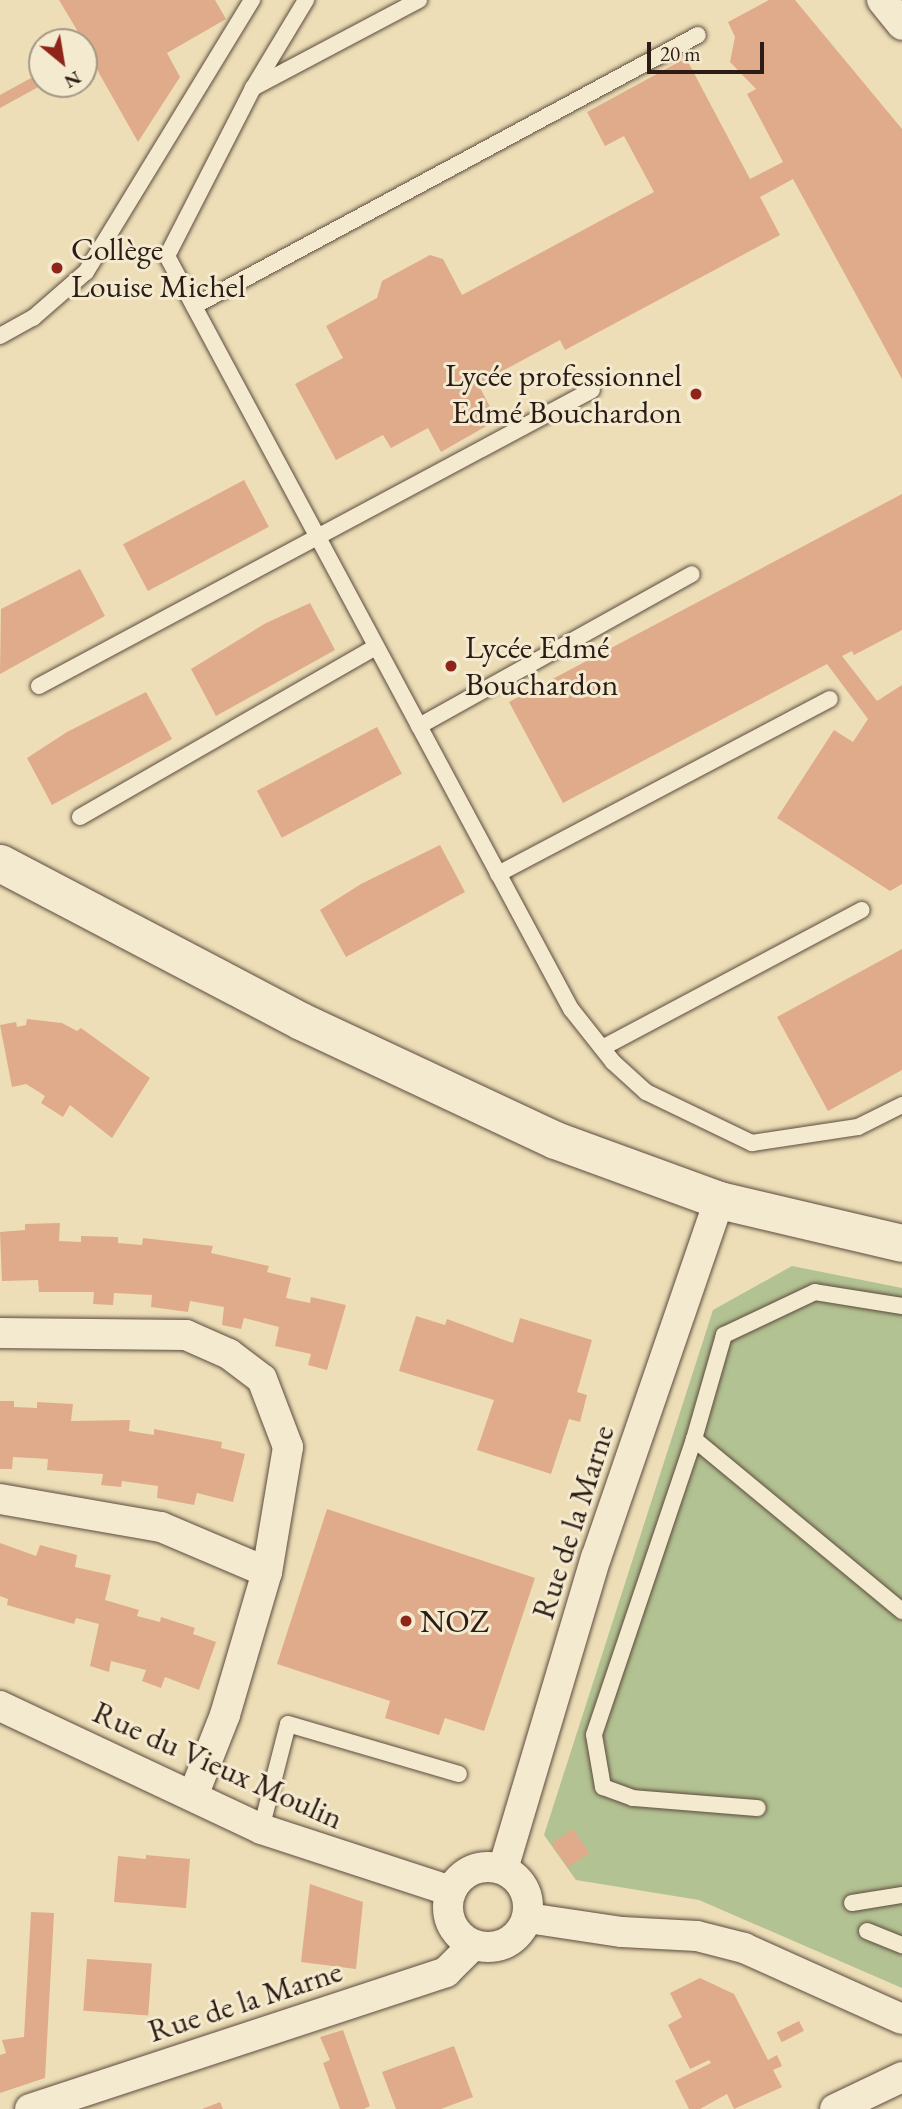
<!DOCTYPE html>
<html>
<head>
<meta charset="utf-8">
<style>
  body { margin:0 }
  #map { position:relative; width:902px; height:2109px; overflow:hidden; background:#eddeb7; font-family:"EB Garamond",serif }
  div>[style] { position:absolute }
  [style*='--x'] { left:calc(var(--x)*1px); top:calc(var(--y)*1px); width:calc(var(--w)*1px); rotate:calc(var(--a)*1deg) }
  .green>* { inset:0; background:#b3c292 }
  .building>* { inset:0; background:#e0ab8b; transform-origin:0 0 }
  .roads { filter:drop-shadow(0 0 2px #5d4c3e) drop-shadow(0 0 2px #5d4c3e) }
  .service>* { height:16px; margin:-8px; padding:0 8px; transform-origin:8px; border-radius:8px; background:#f3ead0 }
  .minor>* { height:30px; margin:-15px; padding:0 15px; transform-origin:15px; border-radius:15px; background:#f3ead0 }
  .minor>.ring { margin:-15px; padding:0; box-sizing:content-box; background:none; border:30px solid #f3ead0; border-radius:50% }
  .tertiary>* { height:37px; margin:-18.5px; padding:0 18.5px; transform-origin:18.5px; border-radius:18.5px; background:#f3ead0 }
  .dots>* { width:19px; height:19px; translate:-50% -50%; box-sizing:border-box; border:4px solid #f3ead0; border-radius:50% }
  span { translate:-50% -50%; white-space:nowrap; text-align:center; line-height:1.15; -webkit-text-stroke:6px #f3ead0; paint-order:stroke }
  .poi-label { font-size:32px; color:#2d1c15 }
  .left { translate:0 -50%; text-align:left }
  .right { translate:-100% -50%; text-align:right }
  .street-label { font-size:32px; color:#2d1c15 }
  .north { position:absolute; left:28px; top:28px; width:70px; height:70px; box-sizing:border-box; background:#f3ead0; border:2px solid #a49885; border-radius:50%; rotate:150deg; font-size:19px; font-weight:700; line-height:28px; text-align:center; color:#2d1c15 }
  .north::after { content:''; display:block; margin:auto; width:24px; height:32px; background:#8f2418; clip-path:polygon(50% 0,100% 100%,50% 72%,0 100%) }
  .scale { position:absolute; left:647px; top:42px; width:117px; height:32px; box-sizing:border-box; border:4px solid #2d1c15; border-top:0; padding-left:9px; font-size:21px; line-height:24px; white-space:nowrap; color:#2d1c15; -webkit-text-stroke:5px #f3ead0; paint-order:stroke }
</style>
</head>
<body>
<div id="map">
  <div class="green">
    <div style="clip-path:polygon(792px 1266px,902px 1288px,902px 1988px,699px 1900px,576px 1880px,544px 1835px,713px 1310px)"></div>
  </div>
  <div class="building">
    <div style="clip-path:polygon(59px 0,215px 0,226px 19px,167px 53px,180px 77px,138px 142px,91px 59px,84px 62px,84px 42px)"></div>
    <div style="clip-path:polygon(769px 0,795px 0,902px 129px,902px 379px,793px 179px,760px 197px,780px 235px,565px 350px,560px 340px,478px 384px,497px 420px,441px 452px,428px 428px,391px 448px,383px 435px,336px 460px,295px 384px,343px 358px,326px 326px,377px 298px,382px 281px,430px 255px,443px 259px,462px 295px,654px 192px,624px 136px,605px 146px,587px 112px,686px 58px,750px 179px,783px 162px,747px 94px,756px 89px,730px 62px,735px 37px,728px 22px)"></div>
    <div style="clip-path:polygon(42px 72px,42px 85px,0 108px,0 95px)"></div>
    <div style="left:244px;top:480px;width:53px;height:137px;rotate:62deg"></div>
    <div style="clip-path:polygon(902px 494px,902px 630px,854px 655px,852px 651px,842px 656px,877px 701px,902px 685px,902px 884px,890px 891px,777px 818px,834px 730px,853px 742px,868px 719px,827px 664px,563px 803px,509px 702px)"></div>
    <div style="clip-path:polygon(80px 569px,105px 616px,0 674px,1px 609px)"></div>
    <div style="clip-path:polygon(310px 603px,335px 650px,216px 716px,191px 669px,266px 623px)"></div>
    <div style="clip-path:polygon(146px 692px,172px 739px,52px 805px,27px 758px,67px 732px)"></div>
    <div style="left:377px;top:727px;width:53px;height:136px;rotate:62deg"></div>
    <div style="clip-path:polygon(440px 845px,465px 892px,346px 957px,320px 910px,361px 884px)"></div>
    <div style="clip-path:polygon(902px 949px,902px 1070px,828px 1111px,777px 1017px)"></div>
    <div style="clip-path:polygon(27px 1019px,62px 1023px,77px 1031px,81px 1028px,150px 1078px,112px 1138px,70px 1105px,63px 1117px,41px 1103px,45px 1096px,39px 1092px,26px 1084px,12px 1087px,0 1025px,16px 1022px,17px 1027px,26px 1025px)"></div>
    <div style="clip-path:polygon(60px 1223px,59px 1241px,81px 1242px,81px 1236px,118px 1237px,118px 1243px,142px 1245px,143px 1238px,213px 1246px,211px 1253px,269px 1266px,267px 1272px,291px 1278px,286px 1298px,310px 1303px,311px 1297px,346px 1305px,327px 1370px,308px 1365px,311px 1354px,275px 1346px,279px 1327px,244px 1318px,241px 1329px,222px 1325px,224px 1307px,190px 1301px,188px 1312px,151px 1307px,152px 1295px,114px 1293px,113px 1305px,93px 1304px,94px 1292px,39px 1292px,38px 1280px,2px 1281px,0 1232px,25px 1230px,25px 1224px)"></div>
    <div style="clip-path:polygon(416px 1316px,445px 1325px,447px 1319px,513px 1343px,520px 1318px,592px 1340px,577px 1392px,587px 1395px,580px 1422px,569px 1419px,551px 1474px,477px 1450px,494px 1400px,399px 1371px)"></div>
    <div style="clip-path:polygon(0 1401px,14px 1401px,14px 1407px,37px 1408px,37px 1402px,73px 1404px,71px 1421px,130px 1420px,129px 1431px,154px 1435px,154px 1429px,222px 1442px,221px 1448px,245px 1454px,233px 1502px,197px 1493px,194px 1505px,157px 1498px,158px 1486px,122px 1481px,121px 1487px,101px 1485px,103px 1474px,47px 1470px,48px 1459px,13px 1457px,12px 1469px,0 1469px)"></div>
    <div style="clip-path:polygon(327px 1509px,535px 1578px,484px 1731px,445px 1718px,439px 1735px,385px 1718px,390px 1701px,277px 1664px)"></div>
    <div style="clip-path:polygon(0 1543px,36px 1556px,40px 1545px,77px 1555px,75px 1567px,111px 1575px,105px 1600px,139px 1610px,137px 1616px,160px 1622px,161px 1617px,195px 1628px,193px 1634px,216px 1642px,199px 1690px,165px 1677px,161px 1688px,142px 1681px,146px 1670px,111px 1661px,109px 1672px,90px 1666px,99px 1624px,76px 1618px,74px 1624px,7px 1605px,8px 1599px,0 1596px)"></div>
    <div style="left:573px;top:1829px;width:29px;height:26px;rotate:56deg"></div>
    <div style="clip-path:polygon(146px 1855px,190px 1859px,186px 1908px,114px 1902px,118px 1856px,146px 1859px)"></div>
    <div style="clip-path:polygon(310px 1884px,363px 1902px,356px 1969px,301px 1962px)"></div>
    <div style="clip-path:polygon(31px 1912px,54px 1913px,45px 2078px,0 2093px,0 2055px,6px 2053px,2px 2040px,24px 2037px)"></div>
    <div style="left:87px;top:1959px;width:65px;height:52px;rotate:4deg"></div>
    <div style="clip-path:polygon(700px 1978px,734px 1994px,768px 2060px,777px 2055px,782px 2066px,773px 2070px,782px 2087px,734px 2109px,727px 2094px,700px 2109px,689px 2109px,675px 2081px,711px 2063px,709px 2060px,690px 2069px,668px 2025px,682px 2017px,670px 1993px)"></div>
    <div style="left:799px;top:2021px;width:11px;height:25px;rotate:63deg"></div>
    <div style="clip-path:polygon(343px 2030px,370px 2106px,364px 2109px,340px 2109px,323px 2063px,330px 2060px,320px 2037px)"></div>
    <div style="clip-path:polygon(454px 2046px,473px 2097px,441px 2109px,396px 2109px,382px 2072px)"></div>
    <div style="clip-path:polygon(220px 2102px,223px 2109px,202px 2109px)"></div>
  </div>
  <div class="roads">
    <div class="service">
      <div style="--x:419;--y:0;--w:188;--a:152.1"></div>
      <div style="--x:253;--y:88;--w:189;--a:117.1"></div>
      <div style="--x:167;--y:256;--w:855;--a:61.79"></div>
      <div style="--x:571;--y:1009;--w:68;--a:51.6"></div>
      <div style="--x:613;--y:1062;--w:45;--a:42.3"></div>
      <div style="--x:646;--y:1092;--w:118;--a:25.7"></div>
      <div style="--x:752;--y:1143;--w:107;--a:-8.6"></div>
      <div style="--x:858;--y:1127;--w:49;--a:-26.6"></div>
      <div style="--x:253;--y:88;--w:103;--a:-58.9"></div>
      <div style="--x:194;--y:306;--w:572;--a:-28.27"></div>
      <div style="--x:0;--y:336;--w:38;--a:-29"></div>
      <div style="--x:33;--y:318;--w:70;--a:-41"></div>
      <div style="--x:86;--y:272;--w:319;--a:-58.6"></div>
      <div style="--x:39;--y:686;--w:627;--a:-28.16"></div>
      <div style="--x:419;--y:726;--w:312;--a:-29.1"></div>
      <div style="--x:80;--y:817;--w:341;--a:-29.9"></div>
      <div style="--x:498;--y:874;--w:375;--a:-27.8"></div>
      <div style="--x:602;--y:1048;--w:294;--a:-28"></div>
      <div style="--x:902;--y:1306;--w:88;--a:-170.9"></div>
      <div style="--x:815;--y:1292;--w:101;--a:154.7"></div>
      <div style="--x:724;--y:1335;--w:108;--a:106.1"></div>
      <div style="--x:694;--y:1439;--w:270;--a:39.6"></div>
      <div style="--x:694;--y:1439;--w:312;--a:108.7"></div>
      <div style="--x:594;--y:1735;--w:53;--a:80.2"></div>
      <div style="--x:603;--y:1787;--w:32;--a:20"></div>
      <div style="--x:633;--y:1798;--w:125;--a:4.6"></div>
      <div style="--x:261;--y:1829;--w:108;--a:-75.6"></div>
      <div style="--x:288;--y:1724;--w:178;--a:16.3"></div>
      <div style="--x:852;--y:1903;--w:51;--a:-9.1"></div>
      <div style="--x:867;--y:1931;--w:38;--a:22"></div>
    </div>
    <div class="minor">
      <div style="--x:882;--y:0;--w:32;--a:51"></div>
      <div style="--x:0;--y:1333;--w:186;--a:0.6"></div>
      <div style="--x:186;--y:1335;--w:47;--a:23.8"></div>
      <div style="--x:229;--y:1354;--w:41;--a:37.1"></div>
      <div style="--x:262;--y:1379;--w:73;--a:69.1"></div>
      <div style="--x:288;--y:1447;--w:127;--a:99.5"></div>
      <div style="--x:267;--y:1572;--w:149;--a:106.4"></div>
      <div style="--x:225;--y:1715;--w:87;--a:111.6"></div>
      <div style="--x:0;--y:1499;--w:163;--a:9.9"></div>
      <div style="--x:161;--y:1527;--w:115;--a:23"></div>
      <div style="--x:0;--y:1706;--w:289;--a:25.2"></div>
      <div style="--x:261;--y:1829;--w:200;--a:18.1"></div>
      <div class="ring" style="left:448px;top:1867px;width:50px;height:50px"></div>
      <div style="--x:503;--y:1869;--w:325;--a:-73.4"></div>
      <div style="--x:596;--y:1558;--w:379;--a:-71"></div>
      <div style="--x:528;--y:1918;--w:95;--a:8.5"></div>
      <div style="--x:622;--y:1932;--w:75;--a:3.1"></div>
      <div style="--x:697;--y:1936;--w:49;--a:14.3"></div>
      <div style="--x:744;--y:1948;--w:173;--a:24.2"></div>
      <div style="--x:30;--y:2109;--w:438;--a:-18.2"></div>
      <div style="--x:446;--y:1972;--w:38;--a:-45"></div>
      <div style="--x:835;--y:2109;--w:74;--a:-25.5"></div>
    </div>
    <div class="tertiary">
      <div style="--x:0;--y:863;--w:340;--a:27.7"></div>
      <div style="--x:301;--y:1021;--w:280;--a:25.1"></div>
      <div style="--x:555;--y:1140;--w:175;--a:20.1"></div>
      <div style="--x:719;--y:1200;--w:188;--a:13.2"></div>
    </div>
  </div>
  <div class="dots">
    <div style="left:57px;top:268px;background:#8f2418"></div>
    <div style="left:696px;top:394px;background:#8f2418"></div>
    <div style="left:451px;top:666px;background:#8f2418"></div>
    <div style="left:406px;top:1621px;background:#8f2418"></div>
  </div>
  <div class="poi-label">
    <span class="left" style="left:71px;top:268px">Collège<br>Louise Michel</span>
    <span class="right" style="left:682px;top:394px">Lycée professionnel<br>Edmé Bouchardon</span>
    <span class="left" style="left:465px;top:666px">Lycée Edmé<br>Bouchardon</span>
    <span class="left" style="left:420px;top:1621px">NOZ</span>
  </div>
  <div class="street-label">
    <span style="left:573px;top:1522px;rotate:-72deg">Rue de la Marne</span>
    <span style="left:218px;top:1765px;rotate:24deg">Rue du Vieux Moulin</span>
    <span style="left:245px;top:2001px;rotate:-18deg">Rue de la Marne</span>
  </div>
  <div class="north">N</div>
  <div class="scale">20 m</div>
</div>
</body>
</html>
